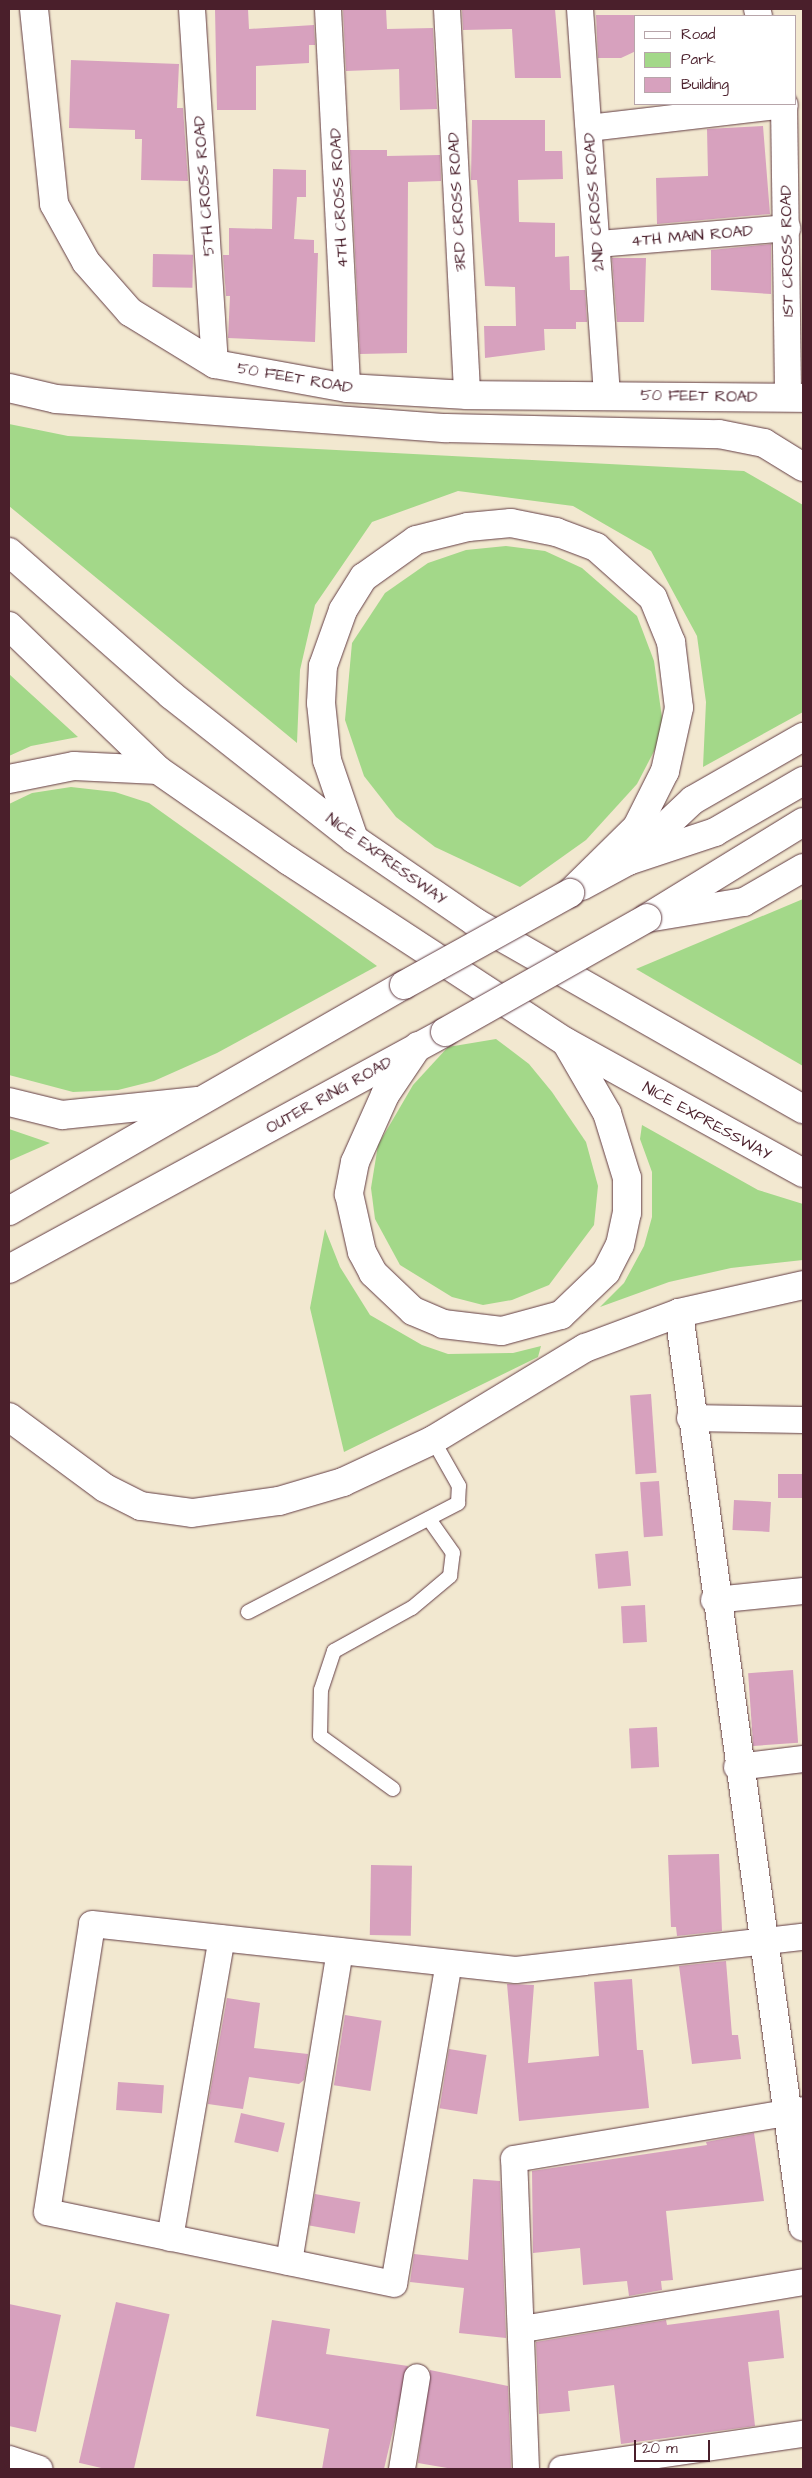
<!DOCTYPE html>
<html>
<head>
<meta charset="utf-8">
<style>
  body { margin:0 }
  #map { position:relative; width:812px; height:2478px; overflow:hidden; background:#f2e8d0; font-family:"Architects Daughter",sans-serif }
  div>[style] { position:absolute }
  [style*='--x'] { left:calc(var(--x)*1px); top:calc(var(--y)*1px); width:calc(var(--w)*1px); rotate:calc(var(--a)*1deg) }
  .green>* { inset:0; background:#a3d889 }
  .building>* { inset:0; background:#d7a1be; transform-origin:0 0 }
  .roads { filter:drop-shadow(0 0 1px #633d44) drop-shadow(0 0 1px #633d44) }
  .service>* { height:14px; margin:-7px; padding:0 7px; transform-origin:7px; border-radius:7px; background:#fff }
  .minor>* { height:26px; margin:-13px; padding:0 13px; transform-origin:13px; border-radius:13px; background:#fff }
  .tertiary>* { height:28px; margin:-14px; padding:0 14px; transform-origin:14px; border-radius:14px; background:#fff }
  .secondary>* { height:28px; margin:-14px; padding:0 14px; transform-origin:14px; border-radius:14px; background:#fff }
  .trunk>* { height:28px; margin:-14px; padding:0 14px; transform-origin:14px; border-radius:14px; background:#fff }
  .motorway>* { height:28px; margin:-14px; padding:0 14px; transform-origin:14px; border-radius:14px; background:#fff }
  .bridges { filter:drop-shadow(0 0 1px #633d44) drop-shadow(0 0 1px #633d44) }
  .trunk-bridge>* { height:28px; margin:-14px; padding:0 14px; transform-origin:14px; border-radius:14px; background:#fff }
  span { translate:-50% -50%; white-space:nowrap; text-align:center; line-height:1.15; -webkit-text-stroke:4.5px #fff; paint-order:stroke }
  .street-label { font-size:16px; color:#4a1f2b }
  .frame { position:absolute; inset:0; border:10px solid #4a1f2b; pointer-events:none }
  .legend { position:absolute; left:634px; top:15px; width:162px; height:90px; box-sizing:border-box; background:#fff; border:1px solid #b7a5aa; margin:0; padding:6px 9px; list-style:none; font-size:15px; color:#4a1f2b }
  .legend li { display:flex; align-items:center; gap:10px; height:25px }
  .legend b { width:25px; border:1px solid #b7a5aa }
  .scale { position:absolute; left:634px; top:2440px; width:76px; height:22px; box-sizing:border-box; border:2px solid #4a1f2b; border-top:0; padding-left:6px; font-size:15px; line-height:18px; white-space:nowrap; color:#4a1f2b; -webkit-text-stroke:4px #fff; paint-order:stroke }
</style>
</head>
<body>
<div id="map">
  <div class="green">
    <div style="clip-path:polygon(9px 424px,68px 436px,744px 471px,803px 505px,803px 712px,703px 767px,706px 702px,697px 636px,651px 551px,573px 506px,458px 491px,372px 522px,315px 605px,300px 670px,297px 743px,9px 506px)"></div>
    <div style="clip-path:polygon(506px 546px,545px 551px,582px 568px,637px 616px,654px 661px,664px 732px,637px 784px,586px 840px,520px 887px,435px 847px,396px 817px,364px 776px,345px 720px,352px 643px,385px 593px,428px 563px,466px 550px)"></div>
    <div style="clip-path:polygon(9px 674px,78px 737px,31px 746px,9px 756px)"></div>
    <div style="clip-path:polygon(71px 787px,115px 792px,149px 803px,377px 966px,217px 1053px,154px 1081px,118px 1090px,73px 1092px,9px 1075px,9px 804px,32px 793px)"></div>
    <div style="clip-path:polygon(803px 899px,803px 1066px,636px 969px)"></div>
    <div style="clip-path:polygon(496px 1039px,529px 1064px,552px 1092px,586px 1142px,598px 1186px,594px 1225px,549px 1285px,512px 1300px,483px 1305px,452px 1297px,400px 1265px,375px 1219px,371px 1188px,378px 1145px,413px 1085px,448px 1047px)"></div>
    <div style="clip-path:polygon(642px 1125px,758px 1190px,803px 1204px,803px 1260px,731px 1268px,669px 1282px,600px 1307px,624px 1283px,644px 1246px,652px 1217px,652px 1172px,640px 1139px)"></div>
    <div style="clip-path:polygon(9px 1129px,50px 1143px,9px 1161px)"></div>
    <div style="clip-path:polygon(325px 1229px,340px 1267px,370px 1315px,422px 1345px,448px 1354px,513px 1353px,541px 1346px,538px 1357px,344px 1452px,310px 1308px)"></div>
  </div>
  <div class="building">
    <div style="clip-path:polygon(215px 9px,248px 9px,249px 29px,314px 25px,315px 45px,309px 45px,309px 63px,256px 66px,256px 110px,217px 110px)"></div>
    <div style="clip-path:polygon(343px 9px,386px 9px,387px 29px,433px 28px,437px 109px,400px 110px,399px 69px,346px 71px)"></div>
    <div style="clip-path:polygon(462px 9px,555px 9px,561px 78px,515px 78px,512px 29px,463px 30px)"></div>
    <div style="clip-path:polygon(596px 15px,636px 15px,636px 51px,621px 58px,598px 58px)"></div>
    <div style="clip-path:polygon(71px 60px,179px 64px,177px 108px,183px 108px,188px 181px,141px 180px,142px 139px,135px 139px,135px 130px,69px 128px)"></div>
    <div style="clip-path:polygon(472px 120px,545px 120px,545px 151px,562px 151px,563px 179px,518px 180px,519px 222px,555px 223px,555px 257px,569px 256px,570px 290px,585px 290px,587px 322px,576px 322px,576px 329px,544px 329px,545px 350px,485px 358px,484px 326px,516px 326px,515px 287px,485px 286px,477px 180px,471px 180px)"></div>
    <div style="clip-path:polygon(763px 126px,770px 214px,657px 224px,656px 178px,708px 176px,707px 129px)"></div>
    <div style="clip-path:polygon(350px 150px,387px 150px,387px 156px,440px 155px,441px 181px,408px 182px,407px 353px,360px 354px)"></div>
    <div style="clip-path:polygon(273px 169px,306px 170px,306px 197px,297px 197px,294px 239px,314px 240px,314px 253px,318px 253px,315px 342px,228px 338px,230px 296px,226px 296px,223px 255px,229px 255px,229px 228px,272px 229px)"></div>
    <div style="clip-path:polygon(771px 244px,771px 294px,711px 290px,711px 250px)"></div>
    <div style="left:153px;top:254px;width:40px;height:33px;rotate:1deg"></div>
    <div style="clip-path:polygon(612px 258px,646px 258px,644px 322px,617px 322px)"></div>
    <div style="left:651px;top:1394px;width:79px;height:21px;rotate:86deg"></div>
    <div style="left:778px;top:1474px;width:25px;height:24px"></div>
    <div style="left:659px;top:1481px;width:55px;height:19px;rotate:86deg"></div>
    <div style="left:734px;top:1500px;width:37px;height:30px;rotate:3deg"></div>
    <div style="left:628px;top:1551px;width:35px;height:33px;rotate:85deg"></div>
    <div style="left:645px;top:1605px;width:37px;height:24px;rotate:87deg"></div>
    <div style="left:793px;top:1670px;width:73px;height:45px;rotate:86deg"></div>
    <div style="left:657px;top:1727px;width:40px;height:28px;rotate:87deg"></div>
    <div style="clip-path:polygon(719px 1854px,722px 1931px,677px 1936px,676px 1927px,671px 1927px,668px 1855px)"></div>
    <div style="left:371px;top:1865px;width:41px;height:70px;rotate:1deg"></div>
    <div style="clip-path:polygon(726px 1961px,732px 2035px,738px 2035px,741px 2059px,692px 2064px,679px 1966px)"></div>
    <div style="clip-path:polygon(632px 1979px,637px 2050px,643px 2050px,649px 2108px,519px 2121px,507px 1984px,534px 1985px,528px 2063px,599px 2056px,594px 1982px)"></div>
    <div style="clip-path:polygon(227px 1998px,260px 2003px,254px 2048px,308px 2054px,304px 2080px,299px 2084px,249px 2077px,243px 2109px,208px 2104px)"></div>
    <div style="left:345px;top:2015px;width:37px;height:71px;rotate:9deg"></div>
    <div style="left:449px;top:2049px;width:38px;height:60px;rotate:9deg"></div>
    <div style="left:118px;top:2082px;width:46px;height:28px;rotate:4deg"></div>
    <div style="left:241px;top:2113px;width:45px;height:30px;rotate:13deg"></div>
    <div style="clip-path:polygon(754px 2133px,764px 2201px,666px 2211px,673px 2280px,661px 2281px,662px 2290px,629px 2296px,627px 2281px,583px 2285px,580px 2248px,533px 2253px,532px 2171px,707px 2145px,706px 2142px)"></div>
    <div style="clip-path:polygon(473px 2179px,500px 2181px,506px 2338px,459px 2333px,464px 2288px,410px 2282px,414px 2254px,468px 2260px)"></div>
    <div style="left:315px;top:2194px;width:46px;height:32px;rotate:10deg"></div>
    <div style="left:116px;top:2302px;width:55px;height:165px;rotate:13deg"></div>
    <div style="clip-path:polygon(9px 2304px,61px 2315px,36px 2432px,9px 2426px)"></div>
    <div style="clip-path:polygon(779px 2310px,784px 2358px,748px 2362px,755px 2426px,621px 2444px,614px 2385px,568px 2391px,570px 2411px,539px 2414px,536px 2342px,666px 2320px,667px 2325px)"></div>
    <div style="clip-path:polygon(272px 2320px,330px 2329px,326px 2354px,408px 2366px,384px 2469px,322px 2469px,329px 2429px,256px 2416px)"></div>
    <div style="clip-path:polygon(430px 2370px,508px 2386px,511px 2469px,453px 2469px,418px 2463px)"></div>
  </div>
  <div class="roads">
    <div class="service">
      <div style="--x:248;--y:1612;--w:237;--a:-27.4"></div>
      <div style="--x:458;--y:1503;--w:17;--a:-87"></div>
      <div style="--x:459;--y:1486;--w:53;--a:-119.5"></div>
      <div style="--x:393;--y:1789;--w:90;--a:-144"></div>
      <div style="--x:320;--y:1736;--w:46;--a:-88.8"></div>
      <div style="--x:321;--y:1690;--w:41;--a:-71.6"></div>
      <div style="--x:334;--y:1651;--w:89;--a:-28.9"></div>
      <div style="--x:412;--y:1608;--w:50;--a:-40.1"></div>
      <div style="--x:450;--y:1576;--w:23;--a:-83"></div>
      <div style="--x:453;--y:1553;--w:42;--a:-125.2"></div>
    </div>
    <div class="minor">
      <div style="--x:192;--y:9;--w:356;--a:86.3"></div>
      <div style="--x:328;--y:9;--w:379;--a:87.1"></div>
      <div style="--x:447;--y:9;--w:387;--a:87"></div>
      <div style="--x:580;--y:9;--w:387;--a:86"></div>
      <div style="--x:757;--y:9;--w:7;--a:74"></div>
      <div style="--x:784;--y:104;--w:293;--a:89.2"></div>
      <div style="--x:589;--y:128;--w:197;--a:-6.7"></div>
      <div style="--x:598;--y:244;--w:190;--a:-4.8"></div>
      <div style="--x:690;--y:1418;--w:113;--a:1"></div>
      <div style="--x:714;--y:1600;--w:89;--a:-5.8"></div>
      <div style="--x:737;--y:1767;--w:66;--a:-6.9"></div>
      <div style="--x:447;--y:1974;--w:314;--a:99.7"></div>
      <div style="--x:394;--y:2284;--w:354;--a:-168.3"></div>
      <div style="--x:47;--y:2212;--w:291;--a:-81.1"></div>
      <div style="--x:92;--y:1924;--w:426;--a:6.2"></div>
      <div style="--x:516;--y:1970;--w:289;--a:-6.6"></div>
      <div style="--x:170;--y:2238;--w:304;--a:-80.2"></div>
      <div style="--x:289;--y:2262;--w:315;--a:-80.7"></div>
      <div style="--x:523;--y:2329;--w:284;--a:-9.5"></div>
      <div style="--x:9;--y:2459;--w:32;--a:18"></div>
      <div style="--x:402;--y:2469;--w:93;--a:-80.7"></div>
      <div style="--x:526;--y:2469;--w:310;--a:-92.2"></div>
      <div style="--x:514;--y:2159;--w:293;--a:-9.6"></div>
      <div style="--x:562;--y:2469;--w:244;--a:-8.3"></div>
    </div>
    <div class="tertiary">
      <div style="--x:628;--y:861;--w:89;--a:-43.2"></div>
      <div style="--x:693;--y:800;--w:127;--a:-29.8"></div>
      <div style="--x:647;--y:918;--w:98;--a:-9.4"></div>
      <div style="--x:744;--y:902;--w:68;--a:-30"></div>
      <div style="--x:679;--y:1313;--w:922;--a:82.27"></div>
    </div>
    <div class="secondary">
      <div style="--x:34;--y:9;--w:196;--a:84.1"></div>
      <div style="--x:54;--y:204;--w:66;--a:61.1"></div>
      <div style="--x:86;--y:262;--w:67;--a:48.7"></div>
      <div style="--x:130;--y:312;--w:100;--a:31.5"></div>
      <div style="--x:215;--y:364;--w:134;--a:10.3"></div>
      <div style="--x:347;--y:388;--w:120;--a:3.3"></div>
      <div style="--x:467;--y:395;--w:336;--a:0.5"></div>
    </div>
    <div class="trunk">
      <div style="--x:582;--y:886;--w:52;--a:-28.5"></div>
      <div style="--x:628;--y:861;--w:92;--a:-18.4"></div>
      <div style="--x:715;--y:832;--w:102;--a:-30.1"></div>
      <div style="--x:647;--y:918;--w:183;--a:-31.6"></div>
      <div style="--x:9;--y:1211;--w:455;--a:-29.8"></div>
      <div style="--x:9;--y:1269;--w:496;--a:-28.5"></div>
    </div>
    <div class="motorway">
      <div style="--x:9;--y:388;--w:48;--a:13.2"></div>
      <div style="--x:56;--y:399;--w:391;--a:4.3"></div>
      <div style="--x:446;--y:428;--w:273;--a:1.3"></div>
      <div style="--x:719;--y:434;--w:46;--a:11.3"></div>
      <div style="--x:764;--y:443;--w:46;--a:31.6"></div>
      <div style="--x:9;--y:552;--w:216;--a:41.4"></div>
      <div style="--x:171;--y:695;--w:233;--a:38.2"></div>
      <div style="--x:354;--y:839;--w:147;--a:34.4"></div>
      <div style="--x:475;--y:922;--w:378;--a:29.7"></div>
      <div style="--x:9;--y:626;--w:207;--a:44"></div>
      <div style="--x:158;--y:770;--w:160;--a:34.8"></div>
      <div style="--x:289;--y:861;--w:331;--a:33.2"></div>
      <div style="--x:566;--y:1042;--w:271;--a:28.9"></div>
      <div style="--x:9;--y:779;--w:66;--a:-11.3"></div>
      <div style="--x:74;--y:766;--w:84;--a:2.7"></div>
      <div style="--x:354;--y:839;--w:83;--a:-108.9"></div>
      <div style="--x:327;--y:760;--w:57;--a:-96"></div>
      <div style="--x:321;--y:703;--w:37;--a:-87"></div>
      <div style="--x:323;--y:666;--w:59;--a:-70.3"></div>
      <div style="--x:343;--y:610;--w:39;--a:-58"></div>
      <div style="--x:364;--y:577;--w:64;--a:-35.4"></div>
      <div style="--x:416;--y:540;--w:54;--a:-14"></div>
      <div style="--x:468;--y:527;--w:43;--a:-5.3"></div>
      <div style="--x:511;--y:523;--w:46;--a:11.3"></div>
      <div style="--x:556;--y:532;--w:43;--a:20.6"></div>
      <div style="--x:596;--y:547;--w:76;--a:41.8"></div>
      <div style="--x:653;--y:598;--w:48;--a:67.8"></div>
      <div style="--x:671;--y:642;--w:66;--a:83.1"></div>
      <div style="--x:679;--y:708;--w:65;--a:102.5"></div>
      <div style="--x:665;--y:771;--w:63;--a:116.6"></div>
      <div style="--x:637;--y:827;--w:94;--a:135.4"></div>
      <div style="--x:418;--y:1046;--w:59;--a:124"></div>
      <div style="--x:385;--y:1095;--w:73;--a:114.1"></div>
      <div style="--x:355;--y:1162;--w:33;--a:101"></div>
      <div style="--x:349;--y:1194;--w:59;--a:77.4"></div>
      <div style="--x:362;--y:1252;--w:24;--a:62"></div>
      <div style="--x:373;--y:1273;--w:55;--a:43.5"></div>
      <div style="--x:413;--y:1311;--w:33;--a:23"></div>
      <div style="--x:443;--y:1324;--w:59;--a:6.8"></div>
      <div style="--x:502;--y:1331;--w:61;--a:-15.2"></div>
      <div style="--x:561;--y:1315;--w:62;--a:-43.7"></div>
      <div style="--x:606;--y:1272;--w:30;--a:-63"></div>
      <div style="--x:620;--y:1245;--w:33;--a:-78"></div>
      <div style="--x:627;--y:1213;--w:35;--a:-90"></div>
      <div style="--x:627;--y:1178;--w:68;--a:-107.1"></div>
      <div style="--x:607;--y:1113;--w:80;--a:-120.1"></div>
      <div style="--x:9;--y:1102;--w:55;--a:13.8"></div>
      <div style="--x:62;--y:1115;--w:136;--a:-5.9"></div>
      <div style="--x:9;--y:1417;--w:119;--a:36.5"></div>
      <div style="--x:105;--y:1488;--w:40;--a:26.6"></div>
      <div style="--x:141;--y:1506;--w:51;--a:7.8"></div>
      <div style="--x:192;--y:1513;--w:88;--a:-7.9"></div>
      <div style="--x:279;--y:1501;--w:67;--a:-16.5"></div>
      <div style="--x:343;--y:1482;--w:99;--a:-25"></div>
      <div style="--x:433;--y:1440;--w:178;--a:-31.2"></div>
      <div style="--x:585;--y:1348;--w:100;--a:-20.4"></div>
      <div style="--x:679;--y:1313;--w:127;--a:-12.7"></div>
    </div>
  </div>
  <div class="bridges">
    <div class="trunk-bridge">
      <div style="--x:404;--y:985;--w:190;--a:-29"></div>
      <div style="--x:445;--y:1032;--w:232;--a:-29.4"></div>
    </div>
  </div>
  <div class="street-label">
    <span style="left:204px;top:186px;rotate:-94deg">5TH CROSS ROAD</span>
    <span style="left:339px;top:198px;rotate:-93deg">4TH CROSS ROAD</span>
    <span style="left:457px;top:202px;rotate:-93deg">3RD CROSS ROAD</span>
    <span style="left:594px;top:202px;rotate:-94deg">2ND CROSS ROAD</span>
    <span style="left:692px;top:236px;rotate:-5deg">4TH MAIN ROAD</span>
    <span style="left:787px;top:251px;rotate:-91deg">1ST CROSS ROAD</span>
    <span style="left:295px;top:378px;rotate:10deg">50 FEET ROAD</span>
    <span style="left:699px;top:396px;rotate:1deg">50 FEET ROAD</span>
    <span style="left:386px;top:859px;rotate:36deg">NICE EXPRESSWAY</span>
    <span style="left:329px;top:1095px;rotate:-29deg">OUTER RING ROAD</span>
    <span style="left:707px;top:1121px;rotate:29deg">NICE EXPRESSWAY</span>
  </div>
  <div class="frame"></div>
  <ul class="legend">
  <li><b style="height:6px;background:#fff"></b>Road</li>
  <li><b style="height:14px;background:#a3d889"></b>Park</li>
  <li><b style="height:14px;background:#d7a1be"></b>Building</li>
  </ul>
  <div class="scale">20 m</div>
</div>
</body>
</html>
